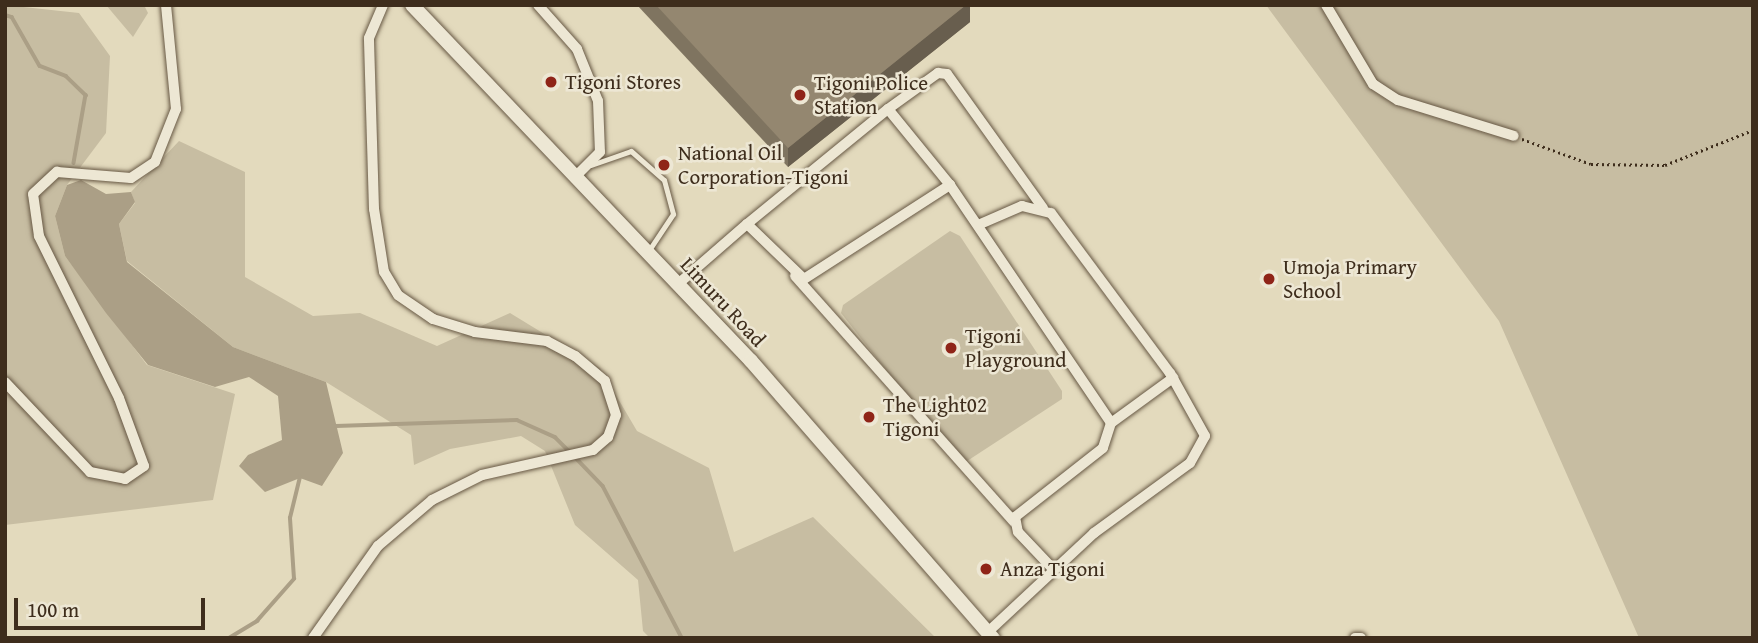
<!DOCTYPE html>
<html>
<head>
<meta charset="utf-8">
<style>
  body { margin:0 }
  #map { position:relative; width:1758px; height:643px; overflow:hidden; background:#e3dabd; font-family:"Gentium Book Plus",serif }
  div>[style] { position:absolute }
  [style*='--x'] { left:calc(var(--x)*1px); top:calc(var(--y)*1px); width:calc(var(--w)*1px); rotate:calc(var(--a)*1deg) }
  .green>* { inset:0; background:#c7bda2 }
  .water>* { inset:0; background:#ab9f86 }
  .stream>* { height:3.5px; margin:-1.75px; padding:0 1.75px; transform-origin:1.75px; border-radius:1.75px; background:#ab9f86 }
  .path>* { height:2.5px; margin-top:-1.25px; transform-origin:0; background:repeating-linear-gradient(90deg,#3e2d1c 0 2px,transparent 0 5.5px) }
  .roads { filter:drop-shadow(0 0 2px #675844) drop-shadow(0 0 2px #675844) }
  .lane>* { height:5px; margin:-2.5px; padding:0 2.5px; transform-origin:2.5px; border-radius:2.5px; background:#ede7d4 }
  .street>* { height:10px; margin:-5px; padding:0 5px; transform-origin:5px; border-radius:5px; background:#ede7d4 }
  .secondary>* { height:14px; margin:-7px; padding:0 7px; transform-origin:7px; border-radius:7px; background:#ede7d4 }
  .wall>* { inset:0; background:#7f7460 }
  .shaded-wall>* { inset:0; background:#685e4e }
  .building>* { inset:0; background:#948770 }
  .dots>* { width:19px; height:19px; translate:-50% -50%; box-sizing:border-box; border:4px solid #ede7d4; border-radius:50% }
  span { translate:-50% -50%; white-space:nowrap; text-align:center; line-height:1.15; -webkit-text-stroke:5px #ede7d4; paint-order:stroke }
  .poi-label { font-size:21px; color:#3e2d1c }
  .left { translate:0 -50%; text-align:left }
  .street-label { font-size:21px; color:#3e2d1c }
  .frame { position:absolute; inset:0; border:7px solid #3e2d1c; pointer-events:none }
  .scale { position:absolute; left:14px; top:598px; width:191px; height:32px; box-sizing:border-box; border:4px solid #3e2d1c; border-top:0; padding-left:9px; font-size:21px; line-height:24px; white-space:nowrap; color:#3e2d1c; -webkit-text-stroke:5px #ede7d4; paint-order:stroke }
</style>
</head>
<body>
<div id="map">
  <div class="green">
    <div style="clip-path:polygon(5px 5px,79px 13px,110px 56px,106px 133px,67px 185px,55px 216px,65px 256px,147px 365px,235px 394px,213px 500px,5px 525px)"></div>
    <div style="clip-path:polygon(106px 5px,144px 5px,148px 13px,133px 37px)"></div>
    <div style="clip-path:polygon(1266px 5px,1753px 5px,1753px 638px,1639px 638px,1499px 321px)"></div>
    <div style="clip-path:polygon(179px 141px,245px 172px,245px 277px,313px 316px,360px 313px,437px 346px,510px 313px,600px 368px,637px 431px,709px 468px,734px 552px,813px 517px,936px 638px,650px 638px,643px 631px,638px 580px,575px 525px,545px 451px,521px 436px,450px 449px,414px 465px,411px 435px,326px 382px,233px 347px,127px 261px,119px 224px,135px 203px,131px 192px)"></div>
    <div style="clip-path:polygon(950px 231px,960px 236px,1062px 391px,1062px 399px,961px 465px,841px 313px,843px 305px)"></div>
  </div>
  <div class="water">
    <div style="clip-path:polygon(81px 180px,106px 194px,131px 192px,135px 202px,119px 224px,127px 262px,233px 347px,326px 382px,343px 453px,322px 486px,300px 478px,265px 492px,239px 466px,248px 455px,282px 440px,278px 396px,249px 377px,215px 387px,148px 365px,106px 313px,65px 256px,55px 216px,67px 185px)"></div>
  </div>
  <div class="stream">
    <div style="--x:5;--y:15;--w:7;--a:16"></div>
    <div style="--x:12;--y:17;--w:56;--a:60.3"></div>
    <div style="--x:40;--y:66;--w:28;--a:21"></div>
    <div style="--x:66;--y:76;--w:28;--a:44"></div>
    <div style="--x:86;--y:95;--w:69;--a:100"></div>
    <div style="--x:336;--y:426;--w:181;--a:-1.9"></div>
    <div style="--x:517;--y:420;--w:42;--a:24.1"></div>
    <div style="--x:555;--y:437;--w:21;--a:45"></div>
    <div style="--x:575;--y:457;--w:40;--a:46"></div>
    <div style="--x:603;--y:486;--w:171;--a:62.5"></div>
    <div style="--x:229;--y:638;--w:33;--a:-31"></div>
    <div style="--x:257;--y:621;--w:56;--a:-48.6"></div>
    <div style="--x:294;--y:579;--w:61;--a:-93.8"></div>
    <div style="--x:290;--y:518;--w:42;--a:-76.3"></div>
  </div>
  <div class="path">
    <div style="--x:1522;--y:139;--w:73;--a:19.9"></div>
    <div style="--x:1591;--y:164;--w:74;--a:0.8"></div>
    <div style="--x:1665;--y:165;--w:95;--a:-21.7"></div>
  </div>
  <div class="roads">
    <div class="lane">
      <div style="--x:591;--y:165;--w:42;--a:-19.3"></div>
      <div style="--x:631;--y:151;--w:44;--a:41.3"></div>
      <div style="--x:664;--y:180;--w:35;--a:75"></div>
      <div style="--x:673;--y:214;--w:43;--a:123.7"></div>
    </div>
    <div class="street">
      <div style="--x:538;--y:5;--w:59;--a:48.4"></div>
      <div style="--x:577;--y:49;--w:56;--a:68"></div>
      <div style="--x:598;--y:101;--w:51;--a:87.8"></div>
      <div style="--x:600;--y:152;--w:35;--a:135"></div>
      <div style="--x:1326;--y:5;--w:92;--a:59.3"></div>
      <div style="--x:1373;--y:84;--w:30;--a:33"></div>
      <div style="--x:1398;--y:100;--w:121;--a:17.2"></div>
      <div style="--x:888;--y:109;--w:62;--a:-35.8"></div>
      <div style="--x:938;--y:73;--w:9;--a:6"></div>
      <div style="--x:947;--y:74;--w:165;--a:54.4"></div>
      <div style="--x:747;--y:224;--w:182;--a:-39.2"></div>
      <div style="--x:888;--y:109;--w:98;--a:50.8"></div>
      <div style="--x:978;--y:225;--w:48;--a:-23.4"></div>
      <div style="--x:1022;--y:206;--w:30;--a:14"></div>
      <div style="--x:1051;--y:213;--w:199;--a:53.4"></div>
      <div style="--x:1170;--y:373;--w:72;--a:60.9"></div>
      <div style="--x:1205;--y:436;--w:31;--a:119"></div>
      <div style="--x:1190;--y:463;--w:119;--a:143.9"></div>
      <div style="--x:1094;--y:533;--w:145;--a:137"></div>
      <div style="--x:795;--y:276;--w:329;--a:48.3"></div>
      <div style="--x:678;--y:284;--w:91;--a:-41"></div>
      <div style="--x:747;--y:224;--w:79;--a:44"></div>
      <div style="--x:804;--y:279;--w:174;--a:-32.8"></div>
      <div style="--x:950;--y:185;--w:287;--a:55.9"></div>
      <div style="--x:1111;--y:423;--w:26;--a:108"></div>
      <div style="--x:1103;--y:448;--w:112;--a:141.9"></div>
      <div style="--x:1015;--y:517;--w:15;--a:79"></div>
      <div style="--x:1018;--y:532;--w:51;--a:46.6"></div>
      <div style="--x:5;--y:382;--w:124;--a:46.6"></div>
      <div style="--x:90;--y:472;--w:36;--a:11"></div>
      <div style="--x:125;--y:479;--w:23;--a:-34"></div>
      <div style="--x:144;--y:466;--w:72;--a:-110.2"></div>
      <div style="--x:119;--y:398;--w:181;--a:-116.3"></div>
      <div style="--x:39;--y:236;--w:42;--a:-98.1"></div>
      <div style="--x:33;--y:194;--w:33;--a:-43"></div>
      <div style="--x:57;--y:172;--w:74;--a:4.6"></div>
      <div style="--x:131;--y:178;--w:29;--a:-34"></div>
      <div style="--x:155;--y:162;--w:57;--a:-68.4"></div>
      <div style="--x:176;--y:109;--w:104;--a:-95.5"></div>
      <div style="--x:1111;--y:423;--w:77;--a:-36"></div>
      <div style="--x:313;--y:638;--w:113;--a:-54.8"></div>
      <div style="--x:378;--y:546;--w:71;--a:-40.4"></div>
      <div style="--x:432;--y:500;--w:56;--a:-26.6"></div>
      <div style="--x:482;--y:475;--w:114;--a:-12.7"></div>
      <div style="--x:593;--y:450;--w:20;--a:-41"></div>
      <div style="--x:608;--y:437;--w:23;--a:-70"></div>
      <div style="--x:616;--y:415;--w:36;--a:-108"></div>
      <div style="--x:605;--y:381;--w:39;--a:-140"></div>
      <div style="--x:575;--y:356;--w:32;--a:-152"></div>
      <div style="--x:547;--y:341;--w:73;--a:-172.9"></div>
      <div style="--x:475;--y:332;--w:44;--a:-162.8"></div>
      <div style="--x:433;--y:319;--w:42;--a:-145.6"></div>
      <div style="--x:398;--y:295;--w:27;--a:-121"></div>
      <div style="--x:384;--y:272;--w:64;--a:-99"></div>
      <div style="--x:374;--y:209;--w:171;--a:-91.7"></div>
      <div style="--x:369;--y:38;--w:36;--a:-67"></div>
      <div style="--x:1355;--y:638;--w:6;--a:0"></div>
    </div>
    <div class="secondary">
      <div style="--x:412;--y:5;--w:492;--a:46.4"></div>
      <div style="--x:751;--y:361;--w:368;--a:48.9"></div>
    </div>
  </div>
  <div class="wall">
    <div style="clip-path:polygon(637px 5px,970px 5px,970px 22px,788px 167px)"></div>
  </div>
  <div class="shaded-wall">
    <div style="clip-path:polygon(966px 5px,970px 5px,970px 22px,788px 167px,788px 148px)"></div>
  </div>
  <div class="building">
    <div style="clip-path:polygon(656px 5px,966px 5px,788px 148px)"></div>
  </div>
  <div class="dots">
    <div style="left:551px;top:82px;background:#8f2418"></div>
    <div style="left:800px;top:95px;background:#8f2418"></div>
    <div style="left:664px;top:165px;background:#8f2418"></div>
    <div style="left:1269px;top:279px;background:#8f2418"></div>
    <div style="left:951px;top:348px;background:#8f2418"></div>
    <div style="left:869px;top:417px;background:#8f2418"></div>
    <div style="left:986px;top:569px;background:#8f2418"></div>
  </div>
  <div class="poi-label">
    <span class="left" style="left:565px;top:82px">Tigoni Stores</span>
    <span class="left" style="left:814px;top:95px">Tigoni Police<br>Station</span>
    <span class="left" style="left:678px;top:165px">National Oil<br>Corporation-Tigoni</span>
    <span class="left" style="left:1283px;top:279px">Umoja Primary<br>School</span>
    <span class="left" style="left:965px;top:348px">Tigoni<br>Playground</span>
    <span class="left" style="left:883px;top:417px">The Light02<br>Tigoni</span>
    <span class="left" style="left:1000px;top:569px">Anza Tigoni</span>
  </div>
  <div class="street-label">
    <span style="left:723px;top:302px;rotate:47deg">Limuru Road</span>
  </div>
  <div class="frame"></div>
  <div class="scale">100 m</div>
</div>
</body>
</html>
